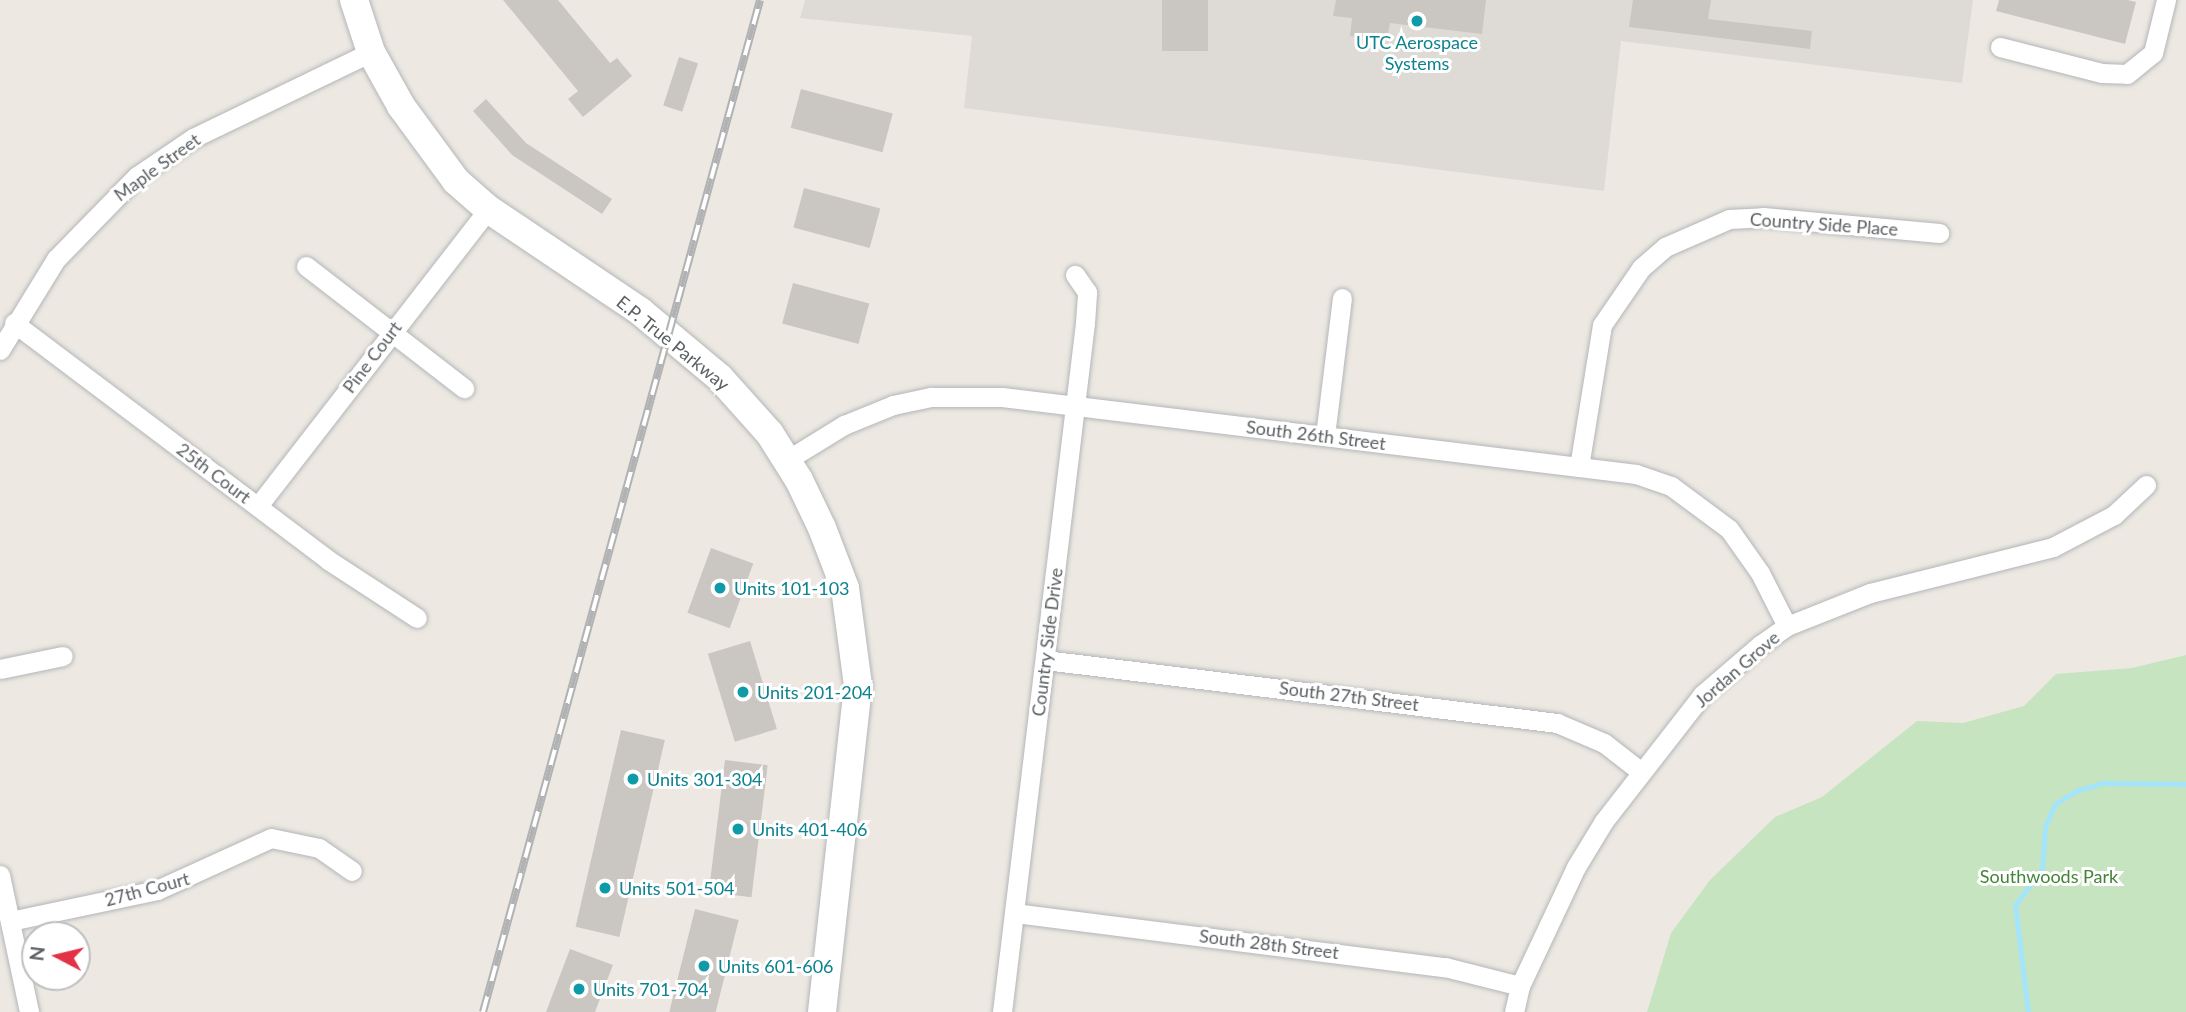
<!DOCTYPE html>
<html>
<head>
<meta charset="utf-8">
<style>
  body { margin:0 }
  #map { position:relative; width:2186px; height:1012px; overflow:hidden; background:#ede9e2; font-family:Lato,sans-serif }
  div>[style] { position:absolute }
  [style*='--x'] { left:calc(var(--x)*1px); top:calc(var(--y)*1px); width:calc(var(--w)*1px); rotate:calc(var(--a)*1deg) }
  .industrial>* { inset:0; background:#dedbd7 }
  .green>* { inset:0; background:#c6e4bf }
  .stream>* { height:5px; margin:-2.5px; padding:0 2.5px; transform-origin:2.5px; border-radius:2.5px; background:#a4e5fc }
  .building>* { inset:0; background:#cac6c2; transform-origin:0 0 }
  .roads { filter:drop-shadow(0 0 2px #b3b6b9) drop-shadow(0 0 2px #b3b6b9) }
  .minor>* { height:19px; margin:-9.5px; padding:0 9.5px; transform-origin:9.5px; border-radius:9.5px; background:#fff }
  .secondary>* { height:28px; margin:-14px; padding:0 14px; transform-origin:14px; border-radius:14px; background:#fff }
  .rail>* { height:8px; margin-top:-4px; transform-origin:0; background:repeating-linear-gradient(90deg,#fff 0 16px,#b1b2b3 0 32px); box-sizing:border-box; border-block:2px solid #b1b2b3 }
  .dots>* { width:19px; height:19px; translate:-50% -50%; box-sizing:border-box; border:4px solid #fff; border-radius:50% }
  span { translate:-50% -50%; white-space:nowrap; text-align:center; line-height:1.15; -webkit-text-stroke:6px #fff; paint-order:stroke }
  .culture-label { font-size:18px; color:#0d838f }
  .left { translate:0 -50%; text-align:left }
  .street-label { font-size:18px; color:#5b6063 }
  .park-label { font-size:18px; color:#438438 }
  .north { position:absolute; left:21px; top:921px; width:70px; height:70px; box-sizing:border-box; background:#fff; border:2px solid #bdbfc1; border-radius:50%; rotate:277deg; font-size:19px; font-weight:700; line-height:28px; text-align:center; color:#5b6063 }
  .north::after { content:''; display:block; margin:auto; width:24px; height:32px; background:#e23346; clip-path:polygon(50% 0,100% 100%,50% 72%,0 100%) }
</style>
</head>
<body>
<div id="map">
  <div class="industrial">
    <div style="clip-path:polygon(805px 0,1973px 0,1962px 83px,1621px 41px,1604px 191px,964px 108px,972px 36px,800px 18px)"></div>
  </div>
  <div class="green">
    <div style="clip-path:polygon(2186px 655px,2186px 1012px,1647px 1012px,1671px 933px,1710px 880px,1775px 817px,1822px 797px,1917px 721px,1963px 723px,2024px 706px,2056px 674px,2132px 668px)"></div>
  </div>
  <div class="stream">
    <div style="--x:2028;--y:1012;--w:108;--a:-96.9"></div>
    <div style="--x:2015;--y:905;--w:45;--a:-53.1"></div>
    <div style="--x:2042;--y:869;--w:42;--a:-85.9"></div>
    <div style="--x:2045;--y:827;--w:25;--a:-67"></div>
    <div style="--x:2055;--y:804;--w:25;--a:-32"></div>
    <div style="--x:2076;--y:791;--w:28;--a:-17"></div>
    <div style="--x:2103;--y:783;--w:83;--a:0.7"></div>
  </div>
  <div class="building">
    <div style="clip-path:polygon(503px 0,558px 0,610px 63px,617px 58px,632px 76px,583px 117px,568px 99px,578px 91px)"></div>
    <div style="left:1162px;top:0;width:46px;height:51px"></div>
    <div style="clip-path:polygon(1336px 0,1486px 0,1482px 34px,1390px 23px,1387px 40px,1350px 36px,1352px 18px,1333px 16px)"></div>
    <div style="clip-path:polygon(1633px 0,1711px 0,1708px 19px,1812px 31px,1810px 49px,1629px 27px)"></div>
    <div style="clip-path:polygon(1999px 0,2128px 0,2136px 2px,2125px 44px,1996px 11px)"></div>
    <div style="left:679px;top:57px;width:20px;height:51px;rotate:18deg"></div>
    <div style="left:801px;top:89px;width:95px;height:40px;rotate:15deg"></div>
    <div style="clip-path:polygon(486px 99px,526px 143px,612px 199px,602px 214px,512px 155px,473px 111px)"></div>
    <div style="left:804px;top:188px;width:79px;height:41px;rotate:15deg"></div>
    <div style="left:793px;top:283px;width:79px;height:42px;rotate:15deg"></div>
    <div style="left:711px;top:548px;width:45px;height:69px;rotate:20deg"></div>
    <div style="left:750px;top:641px;width:92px;height:44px;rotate:73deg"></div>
    <div style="left:621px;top:730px;width:45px;height:202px;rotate:13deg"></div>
    <div style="left:725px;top:760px;width:43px;height:133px;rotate:7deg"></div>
    <div style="left:695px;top:909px;width:45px;height:106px;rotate:14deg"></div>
    <div style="clip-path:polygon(570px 949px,613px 965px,595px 1012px,546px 1012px)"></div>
  </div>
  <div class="roads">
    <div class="minor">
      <div style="--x:2000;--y:47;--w:105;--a:14.3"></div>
      <div style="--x:2102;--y:73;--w:25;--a:2"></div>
      <div style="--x:2127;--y:74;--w:33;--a:-39"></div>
      <div style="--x:2153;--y:53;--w:55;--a:-76.2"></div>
      <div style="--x:306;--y:266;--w:200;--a:37.7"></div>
      <div style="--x:14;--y:323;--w:393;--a:37"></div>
      <div style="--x:328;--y:560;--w:106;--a:33.1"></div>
      <div style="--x:0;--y:350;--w:107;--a:-58.4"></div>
      <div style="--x:56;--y:259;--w:116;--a:-45.7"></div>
      <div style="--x:137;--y:176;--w:68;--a:-34.2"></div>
      <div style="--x:193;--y:138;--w:198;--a:-25.8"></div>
      <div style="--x:1325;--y:436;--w:139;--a:-83"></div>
      <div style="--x:787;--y:460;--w:67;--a:-31.6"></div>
      <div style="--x:844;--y:425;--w:53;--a:-22.2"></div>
      <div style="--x:893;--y:405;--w:39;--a:-12"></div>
      <div style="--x:931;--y:397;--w:71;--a:0"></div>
      <div style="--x:1002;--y:397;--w:639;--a:6.92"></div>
      <div style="--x:1636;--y:474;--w:37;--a:19"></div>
      <div style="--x:1671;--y:486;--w:72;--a:36.6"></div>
      <div style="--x:1729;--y:529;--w:54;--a:54.8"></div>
      <div style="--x:1760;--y:573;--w:59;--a:63"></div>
      <div style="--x:1579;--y:467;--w:144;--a:-80.8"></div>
      <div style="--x:1602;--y:325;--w:69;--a:-55.6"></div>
      <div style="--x:1641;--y:268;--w:32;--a:-41"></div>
      <div style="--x:1665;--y:247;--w:70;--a:-23.6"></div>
      <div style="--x:1729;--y:219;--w:34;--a:-3"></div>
      <div style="--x:1763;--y:217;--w:177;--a:5.2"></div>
      <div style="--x:258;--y:506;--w:376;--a:-52.2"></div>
      <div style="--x:1045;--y:660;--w:516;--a:7.01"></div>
      <div style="--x:1557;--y:723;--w:51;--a:23.1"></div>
      <div style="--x:1604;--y:743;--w:46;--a:37.9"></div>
      <div style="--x:0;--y:669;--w:64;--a:-11.7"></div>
      <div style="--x:0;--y:875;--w:140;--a:78"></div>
      <div style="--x:1015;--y:913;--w:433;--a:7.2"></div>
      <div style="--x:1445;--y:967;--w:77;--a:14.2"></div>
      <div style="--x:10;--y:921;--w:150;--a:-11.9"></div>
      <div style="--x:157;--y:890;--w:125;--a:-24.5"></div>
      <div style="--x:271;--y:838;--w:49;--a:11.8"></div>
      <div style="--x:319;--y:848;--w:40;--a:34.9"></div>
      <div style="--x:1002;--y:1012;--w:694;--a:-83.13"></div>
      <div style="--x:1085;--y:323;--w:31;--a:-86"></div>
      <div style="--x:1087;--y:292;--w:21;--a:-125"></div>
      <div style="--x:1514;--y:1012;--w:27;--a:-77"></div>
      <div style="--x:1520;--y:986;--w:132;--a:-64.8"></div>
      <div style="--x:1576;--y:867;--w:54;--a:-58.7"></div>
      <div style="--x:1604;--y:821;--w:160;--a:-52.1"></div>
      <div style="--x:1702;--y:695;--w:77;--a:-40.8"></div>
      <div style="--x:1760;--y:645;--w:33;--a:-35"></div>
      <div style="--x:1787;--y:626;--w:89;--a:-21.7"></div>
      <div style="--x:1870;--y:593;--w:189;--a:-14.1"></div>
      <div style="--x:2053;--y:547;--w:69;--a:-27.7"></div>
      <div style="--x:2114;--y:515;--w:44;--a:-43.2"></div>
    </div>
    <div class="secondary">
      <div style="--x:354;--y:0;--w:55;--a:71.9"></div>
      <div style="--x:371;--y:52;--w:62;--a:60.9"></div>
      <div style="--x:401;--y:106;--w:93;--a:53.7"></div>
      <div style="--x:456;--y:181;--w:43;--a:41.2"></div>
      <div style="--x:488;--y:209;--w:184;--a:33.9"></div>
      <div style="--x:641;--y:312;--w:103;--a:39.9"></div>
      <div style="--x:720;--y:378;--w:75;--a:48.2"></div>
      <div style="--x:770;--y:434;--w:54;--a:57.8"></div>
      <div style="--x:799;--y:480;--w:53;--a:64.4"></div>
      <div style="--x:822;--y:528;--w:64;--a:69"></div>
      <div style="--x:845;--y:588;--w:99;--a:82.4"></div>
      <div style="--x:858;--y:686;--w:328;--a:96.3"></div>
    </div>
  </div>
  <div class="rail">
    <div style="--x:483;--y:1012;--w:1049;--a:-74.69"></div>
  </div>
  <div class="dots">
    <div style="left:1417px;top:21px;background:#0f9aa8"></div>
    <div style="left:720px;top:588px;background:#0f9aa8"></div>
    <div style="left:743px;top:692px;background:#0f9aa8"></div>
    <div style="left:633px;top:779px;background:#0f9aa8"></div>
    <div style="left:738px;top:829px;background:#0f9aa8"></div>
    <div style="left:605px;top:888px;background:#0f9aa8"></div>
    <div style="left:704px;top:966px;background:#0f9aa8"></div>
    <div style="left:579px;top:989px;background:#0f9aa8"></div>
  </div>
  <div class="culture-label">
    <span style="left:1417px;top:53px">UTC Aerospace<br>Systems</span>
    <span class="left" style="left:734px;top:588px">Units 101-103</span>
    <span class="left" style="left:757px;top:692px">Units 201-204</span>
    <span class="left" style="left:647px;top:779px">Units 301-304</span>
    <span class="left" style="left:752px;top:829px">Units 401-406</span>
    <span class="left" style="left:619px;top:888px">Units 501-504</span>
    <span class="left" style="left:718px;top:966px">Units 601-606</span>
    <span class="left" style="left:593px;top:989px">Units 701-704</span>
  </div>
  <div class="street-label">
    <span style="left:157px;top:167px;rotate:-36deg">Maple Street</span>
    <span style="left:1824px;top:224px;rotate:4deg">Country Side Place</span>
    <span style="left:673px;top:343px;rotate:39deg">E.P. True Parkway</span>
    <span style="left:372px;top:357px;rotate:-53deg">Pine Court</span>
    <span style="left:1316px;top:435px;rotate:7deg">South 26th Street</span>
    <span style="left:214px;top:473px;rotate:37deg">25th Court</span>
    <span style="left:1047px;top:642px;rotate:-83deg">Country Side Drive</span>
    <span style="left:1737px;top:669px;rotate:-41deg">Jordan Grove</span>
    <span style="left:1349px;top:696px;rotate:7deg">South 27th Street</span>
    <span style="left:147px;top:889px;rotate:-15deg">27th Court</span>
    <span style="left:1269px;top:944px;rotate:7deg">South 28th Street</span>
  </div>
  <div class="park-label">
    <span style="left:2049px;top:876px">Southwoods Park</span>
  </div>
  <div class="north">N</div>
</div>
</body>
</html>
